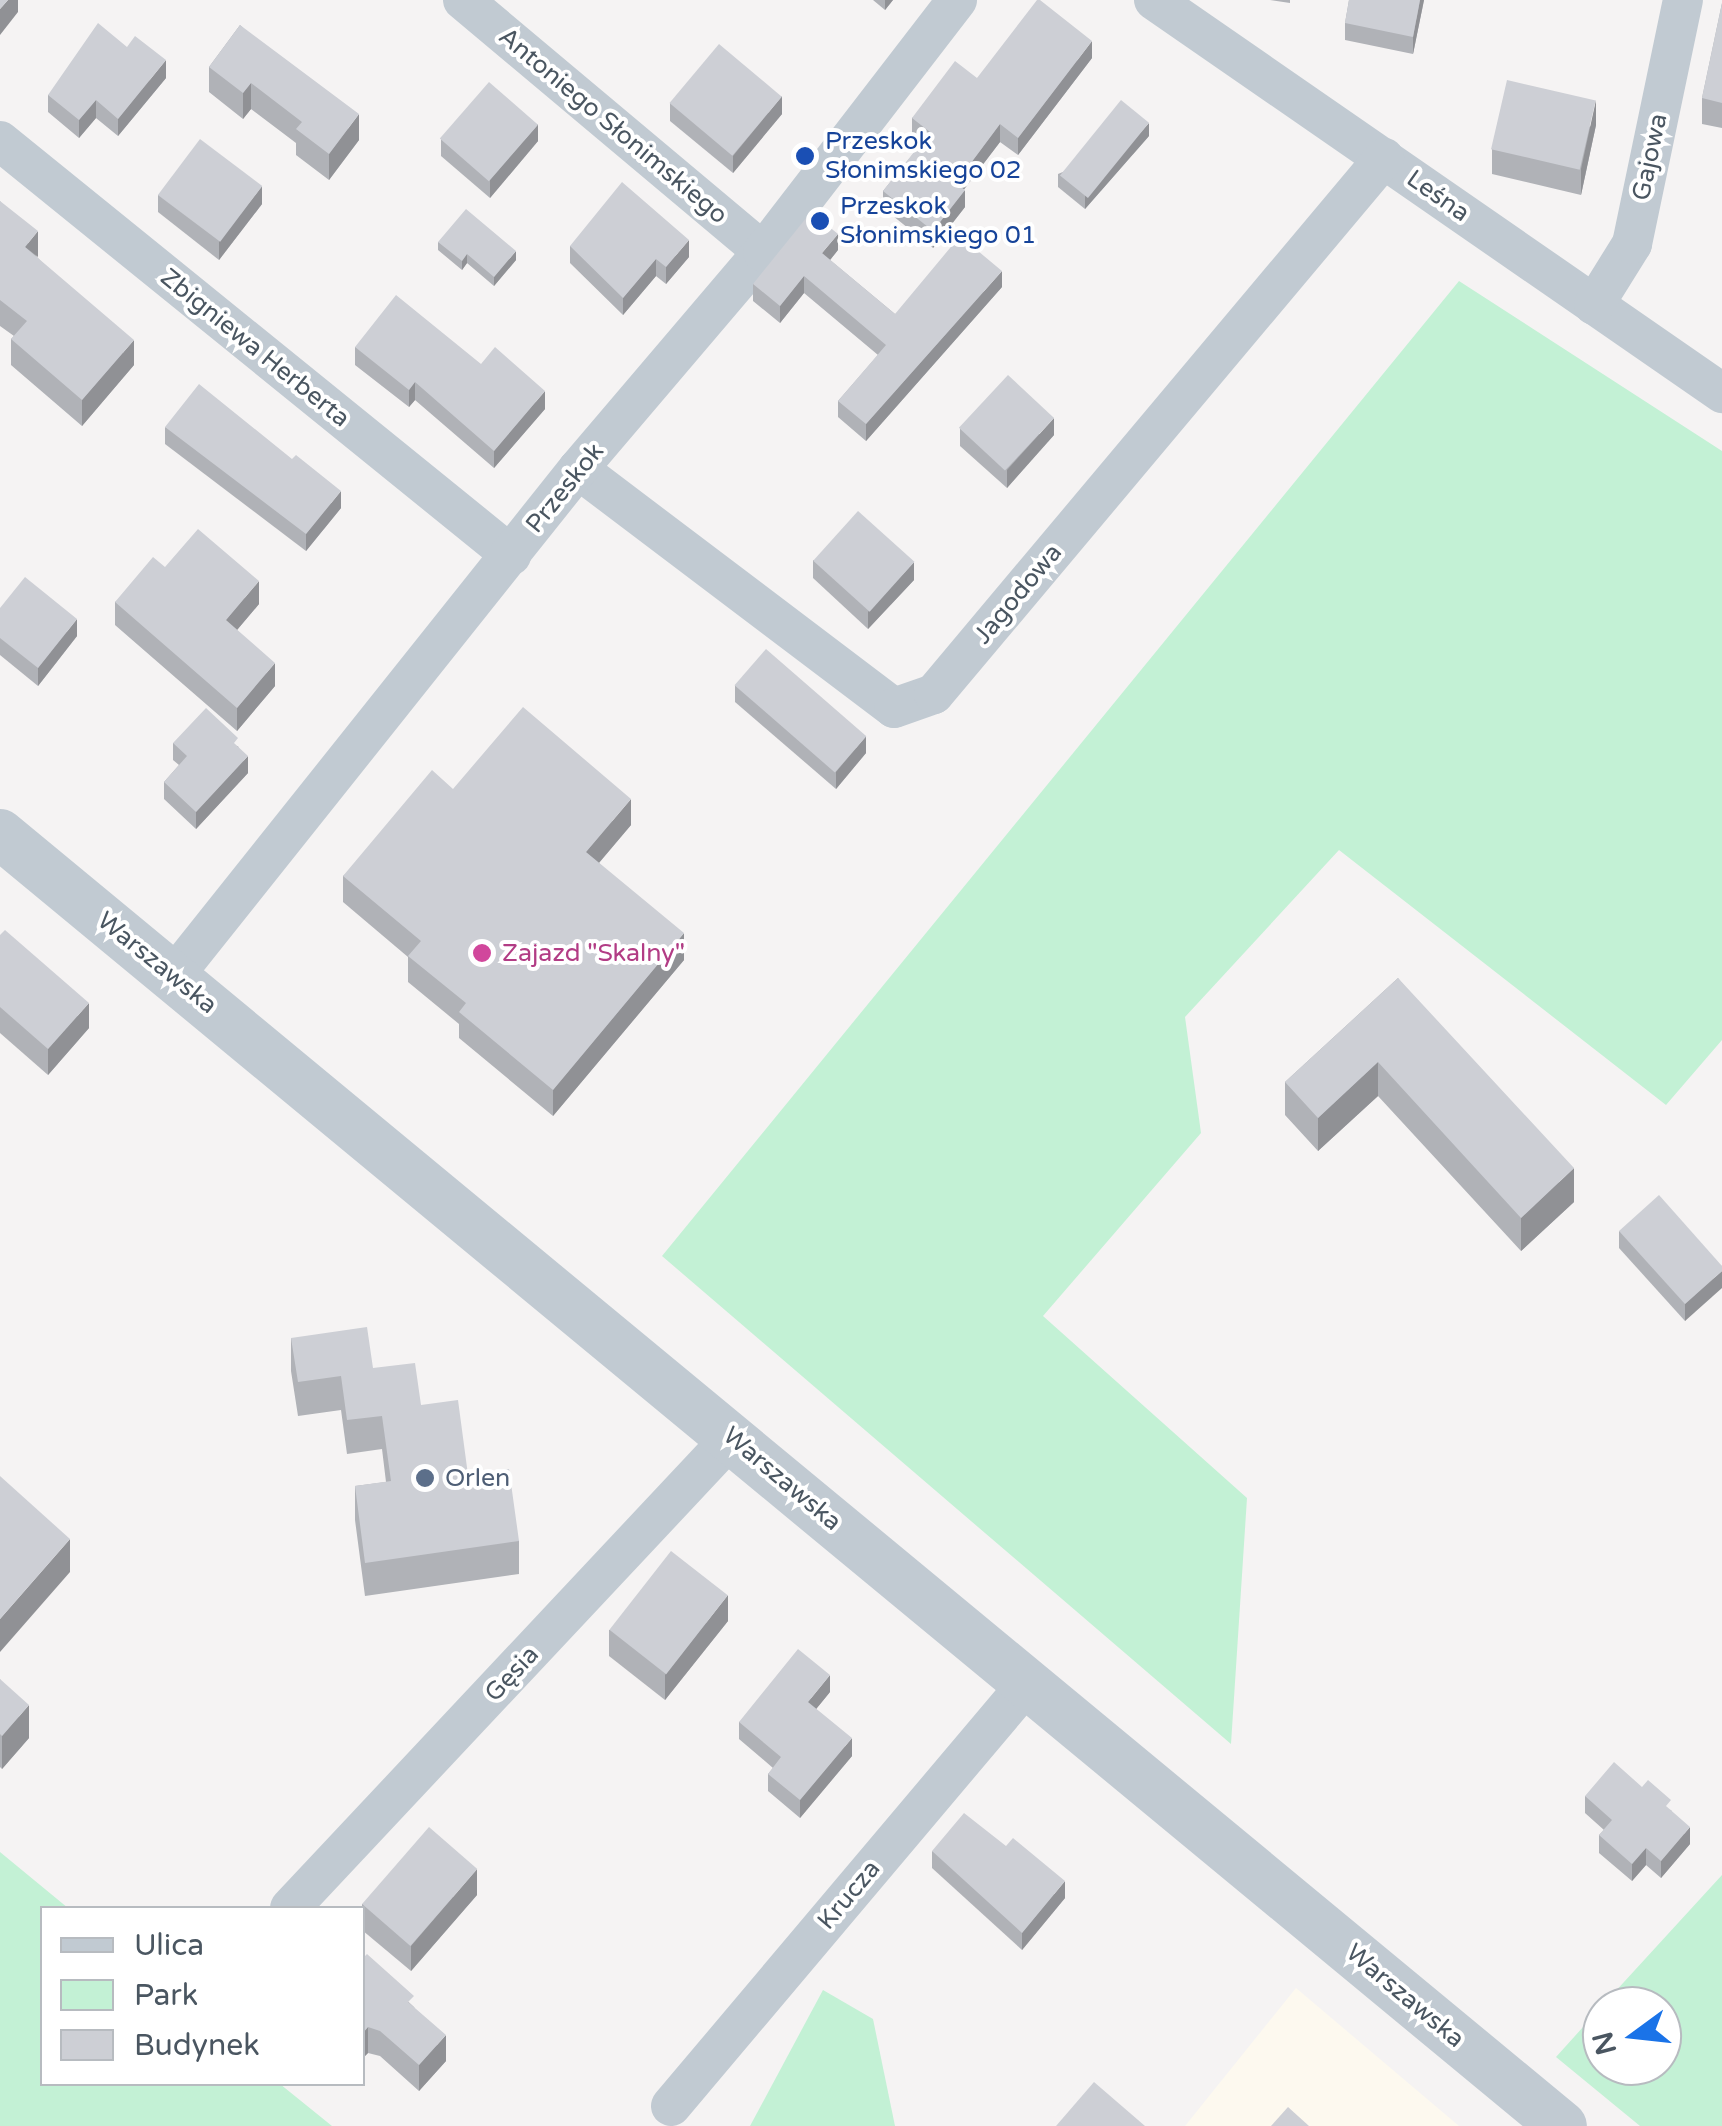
<!DOCTYPE html>
<html>
<head>
<meta charset="utf-8">
<style>
  body { margin:0 }
  #map { position:relative; width:1722px; height:2126px; overflow:hidden; background:#f5f3f3; font-family:"Varela Round",sans-serif }
  div>[style] { position:absolute }
  [style*='--x'] { left:calc(var(--x)*1px); top:calc(var(--y)*1px); width:calc(var(--w)*1px); rotate:calc(var(--a)*1deg) }
  .commercial>* { inset:0; background:#fdf9ef }
  .green>* { inset:0; background:#c3f1d5 }
  .minor>* { height:40px; margin:-20px; padding:0 20px; transform-origin:20px; border-radius:20px; background:#c1cad2 }
  .tertiary>* { height:50px; margin:-25px; padding:0 25px; transform-origin:25px; border-radius:25px; background:#c1cad2 }
  .wall>* { inset:0; background:#b0b2b7 }
  .shaded-wall>* { inset:0; background:#909195 }
  .building>* { inset:0; background:#cdcfd5; transform-origin:0 0 }
  .dots>* { width:28px; height:28px; translate:-50% -50%; box-sizing:border-box; border:5px solid #fff; border-radius:50% }
  span { translate:-50% -50%; white-space:nowrap; text-align:center; line-height:1.15; -webkit-text-stroke:8px #fff; paint-order:stroke }
  .street-label { font-size:25px; color:#4a5661 }
  .transit-label { font-size:25px; color:#164399 }
  .left { translate:0 -50%; text-align:left }
  .hotel-label { font-size:25px; color:#b23c85 }
  .service-label { font-size:25px; color:#4e5e75 }
  .legend { position:absolute; left:40px; top:1906px; width:325px; height:180px; box-sizing:border-box; background:#fff; border:2px solid #b7bbc0; margin:0; padding:12px 18px; list-style:none; font-size:30px; color:#4a5661 }
  .legend li { display:flex; align-items:center; gap:20px; height:50px }
  .legend b { width:50px; border:2px solid #b7bbc0 }
  .north { position:absolute; left:1582px; top:1986px; width:100px; height:100px; box-sizing:border-box; background:#fff; border:2px solid #b7bbc0; border-radius:50%; rotate:255deg; font-size:28px; font-weight:700; line-height:40px; text-align:center; color:#4a5661 }
  .north::after { content:''; display:block; margin:auto; width:35px; height:45px; background:#1a73e8; clip-path:polygon(50% 0,100% 100%,50% 72%,0 100%) }
</style>
</head>
<body>
<div id="map">
  <div class="commercial">
    <div style="clip-path:polygon(1296px 1988px,1459px 2126px,1185px 2126px)"></div>
  </div>
  <div class="green">
    <div style="clip-path:polygon(1459px 281px,1722px 451px,1722px 1040px,1666px 1105px,1339px 850px,1185px 1017px,1201px 1133px,1043px 1316px,1247px 1498px,1231px 1744px,662px 1256px)"></div>
    <div style="clip-path:polygon(0 1852px,68px 1908px,42px 1908px,42px 2084px,280px 2084px,332px 2126px,0 2126px)"></div>
    <div style="clip-path:polygon(1722px 1875px,1722px 2126px,1640px 2126px,1556px 2057px,1602px 2006px,1602px 2066px,1662px 2066px,1662px 2006px,1602px 2006px)"></div>
    <div style="clip-path:polygon(823px 1990px,873px 2019px,895px 2126px,750px 2126px)"></div>
  </div>
  <div class="minor">
    <div style="--x:463;--y:0;--w:392;--a:40"></div>
    <div style="--x:1154;--y:0;--w:691;--a:34.68"></div>
    <div style="--x:0;--y:141;--w:658;--a:39.01"></div>
    <div style="--x:1594;--y:305;--w:72;--a:-58.1"></div>
    <div style="--x:1632;--y:244;--w:249;--a:-78.2"></div>
    <div style="--x:578;--y:469;--w:396;--a:37.1"></div>
    <div style="--x:894;--y:708;--w:42;--a:-19.3"></div>
    <div style="--x:934;--y:694;--w:700;--a:-49.98"></div>
    <div style="--x:173;--y:977;--w:650;--a:-51.44"></div>
    <div style="--x:578;--y:469;--w:285;--a:-49.6"></div>
    <div style="--x:763;--y:252;--w:318;--a:-52.4"></div>
    <div style="--x:290;--y:1908;--w:646;--a:-46.82"></div>
    <div style="--x:671;--y:2106;--w:552;--a:-49.85"></div>
  </div>
  <div class="tertiary">
    <div style="--x:0;--y:834;--w:2027;--a:39.6"></div>
  </div>
  <div class="wall">
    <div style="clip-path:polygon(873px 0,893px 0,885px 10px)"></div>
    <div style="clip-path:polygon(1270px 0,1290px 0,1290px 3px)"></div>
    <div style="clip-path:polygon(1349px 0,1424px 0,1413px 54px,1345px 40px,1345px 23px)"></div>
    <div style="clip-path:polygon(1722px 3px,1722px 128px,1702px 124px,1702px 98px)"></div>
    <div style="clip-path:polygon(240px 25px,359px 140px,329px 180px,296px 155px,296px 143px,251px 109px,243px 119px,209px 92px,209px 67px)"></div>
    <div style="clip-path:polygon(1092px 58px,1018px 155px,1000px 142px,964px 189px,965px 207px,933px 248px,883px 208px,883px 191px,922px 143px,912px 136px,912px 118px,977px 78px)"></div>
    <div style="clip-path:polygon(166px 78px,118px 136px,96px 118px,79px 138px,48px 112px,48px 95px)"></div>
    <div style="clip-path:polygon(670px 103px,782px 114px,733px 173px,670px 121px)"></div>
    <div style="clip-path:polygon(1596px 125px,1581px 195px,1492px 174px,1492px 149px)"></div>
    <div style="clip-path:polygon(1149px 136px,1085px 209px,1058px 187px,1058px 174px)"></div>
    <div style="clip-path:polygon(441px 139px,538px 141px,490px 198px,441px 156px)"></div>
    <div style="clip-path:polygon(158px 195px,262px 204px,219px 260px,158px 212px)"></div>
    <div style="clip-path:polygon(0 201px,37px 257px,134px 365px,82px 426px,11px 365px,11px 339px,14px 336px,0 326px)"></div>
    <div style="clip-path:polygon(438px 242px,516px 260px,494px 286px,467px 263px,462px 270px,438px 250px)"></div>
    <div style="clip-path:polygon(570px 246px,689px 257px,666px 284px,656px 276px,623px 315px,570px 263px)"></div>
    <div style="clip-path:polygon(838px 250px,830px 260px,895px 314px,1002px 287px,866px 441px,838px 417px,838px 401px,878px 355px,804px 293px,780px 323px,753px 301px,753px 284px)"></div>
    <div style="clip-path:polygon(355px 347px,481px 364px,545px 409px,494px 468px,415px 400px,409px 407px,355px 365px)"></div>
    <div style="clip-path:polygon(165px 427px,341px 508px,306px 551px,165px 444px)"></div>
    <div style="clip-path:polygon(960px 428px,1054px 435px,1007px 488px,960px 446px)"></div>
    <div style="clip-path:polygon(813px 560px,914px 580px,868px 629px,813px 578px)"></div>
    <div style="clip-path:polygon(165px 567px,259px 604px,237px 630px,275px 686px,237px 731px,115px 625px,115px 602px)"></div>
    <div style="clip-path:polygon(0 608px,77px 636px,38px 686px,0 655px)"></div>
    <div style="clip-path:polygon(735px 685px,866px 753px,836px 789px,735px 702px)"></div>
    <div style="clip-path:polygon(173px 743px,238px 746px,248px 773px,196px 829px,164px 799px,164px 782px,179px 765px,173px 760px)"></div>
    <div style="clip-path:polygon(453px 789px,631px 825px,599px 863px,684px 960px,553px 1116px,459px 1038px,459px 1024px,408px 982px,408px 957px,343px 902px,343px 876px)"></div>
    <div style="clip-path:polygon(0 935px,89px 1028px,48px 1075px,0 1033px)"></div>
    <div style="clip-path:polygon(1398px 978px,1574px 1202px,1521px 1251px,1378px 1096px,1318px 1151px,1285px 1115px,1285px 1082px)"></div>
    <div style="clip-path:polygon(1619px 1231px,1722px 1266px,1685px 1321px,1619px 1248px)"></div>
    <div style="clip-path:polygon(291px 1338px,373px 1368px,421px 1405px,468px 1475px,519px 1541px,519px 1574px,365px 1596px,355px 1520px,355px 1486px,386px 1482px,382px 1449px,347px 1454px,341px 1410px,298px 1416px,291px 1371px)"></div>
    <div style="clip-path:polygon(728px 1621px,665px 1700px,609px 1656px,609px 1630px)"></div>
    <div style="clip-path:polygon(0 1679px,29px 1738px,2px 1769px,0 1767px)"></div>
    <div style="clip-path:polygon(830px 1692px,816px 1709px,852px 1756px,800px 1818px,768px 1791px,768px 1774px,773px 1768px,739px 1739px,739px 1722px)"></div>
    <div style="clip-path:polygon(1585px 1796px,1671px 1810px,1690px 1844px,1661px 1878px,1646px 1865px,1632px 1881px,1599px 1853px,1599px 1835px,1604px 1830px,1585px 1813px)"></div>
    <div style="clip-path:polygon(932px 1851px,1065px 1898px,1022px 1950px,932px 1868px)"></div>
    <div style="clip-path:polygon(477px 1895px,411px 1971px,362px 1930px,362px 1904px)"></div>
    <div style="clip-path:polygon(362px 1959px,414px 2007px,446px 2061px,419px 2091px,380px 2056px,368px 2053px,362px 2059px)"></div>
  </div>
  <div class="shaded-wall">
    <div style="clip-path:polygon(8px 0,18px 0,18px 12px,0 35px,0 9px)"></div>
    <div style="clip-path:polygon(885px 0,893px 0,885px 10px)"></div>
    <div style="clip-path:polygon(1420px 0,1424px 0,1413px 54px,1413px 37px)"></div>
    <div style="clip-path:polygon(1092px 41px,1092px 58px,1018px 155px,1018px 138px)"></div>
    <div style="clip-path:polygon(166px 60px,166px 78px,118px 136px,118px 119px)"></div>
    <div style="clip-path:polygon(251px 83px,251px 109px,243px 119px,243px 93px)"></div>
    <div style="clip-path:polygon(782px 96px,782px 114px,733px 173px,733px 156px)"></div>
    <div style="clip-path:polygon(96px 100px,96px 118px,79px 138px,79px 120px)"></div>
    <div style="clip-path:polygon(1596px 100px,1596px 125px,1581px 195px,1581px 169px)"></div>
    <div style="clip-path:polygon(359px 114px,359px 140px,329px 180px,329px 154px)"></div>
    <div style="clip-path:polygon(1149px 123px,1149px 136px,1085px 209px,1085px 195px)"></div>
    <div style="clip-path:polygon(538px 124px,538px 141px,490px 198px,490px 180px)"></div>
    <div style="clip-path:polygon(1000px 124px,1000px 142px,956px 200px,956px 183px)"></div>
    <div style="clip-path:polygon(262px 186px,262px 204px,219px 260px,219px 242px)"></div>
    <div style="clip-path:polygon(965px 190px,965px 207px,933px 248px,933px 231px)"></div>
    <div style="clip-path:polygon(38px 231px,38px 257px,25px 247px)"></div>
    <div style="clip-path:polygon(838px 234px,838px 250px,822px 270px,822px 253px)"></div>
    <div style="clip-path:polygon(689px 240px,689px 257px,666px 284px,666px 267px)"></div>
    <div style="clip-path:polygon(516px 251px,516px 260px,494px 286px,494px 277px)"></div>
    <div style="clip-path:polygon(467px 254px,467px 263px,462px 270px,462px 261px)"></div>
    <div style="clip-path:polygon(656px 259px,656px 276px,623px 315px,623px 298px)"></div>
    <div style="clip-path:polygon(1002px 271px,1002px 287px,866px 441px,866px 424px)"></div>
    <div style="clip-path:polygon(804px 276px,804px 293px,780px 323px,780px 306px)"></div>
    <div style="clip-path:polygon(134px 340px,134px 365px,82px 426px,82px 400px)"></div>
    <div style="clip-path:polygon(415px 382px,415px 400px,409px 407px,409px 390px)"></div>
    <div style="clip-path:polygon(545px 391px,545px 409px,494px 468px,494px 451px)"></div>
    <div style="clip-path:polygon(1054px 418px,1054px 435px,1007px 488px,1007px 470px)"></div>
    <div style="clip-path:polygon(341px 491px,341px 508px,306px 551px,306px 534px)"></div>
    <div style="clip-path:polygon(914px 562px,914px 580px,868px 629px,868px 612px)"></div>
    <div style="clip-path:polygon(259px 581px,259px 604px,226px 643px,226px 620px)"></div>
    <div style="clip-path:polygon(77px 619px,77px 636px,38px 686px,38px 668px)"></div>
    <div style="clip-path:polygon(275px 663px,275px 686px,237px 731px,237px 708px)"></div>
    <div style="clip-path:polygon(866px 736px,866px 753px,836px 789px,836px 772px)"></div>
    <div style="clip-path:polygon(248px 756px,248px 773px,196px 829px,196px 812px)"></div>
    <div style="clip-path:polygon(631px 799px,631px 825px,586px 878px,586px 852px)"></div>
    <div style="clip-path:polygon(684px 933px,684px 960px,553px 1116px,553px 1090px)"></div>
    <div style="clip-path:polygon(89px 1003px,89px 1028px,48px 1075px,48px 1049px)"></div>
    <div style="clip-path:polygon(1378px 1062px,1378px 1096px,1318px 1151px,1318px 1118px)"></div>
    <div style="clip-path:polygon(1574px 1168px,1574px 1202px,1521px 1251px,1521px 1218px)"></div>
    <div style="clip-path:polygon(1722px 1271px,1722px 1288px,1685px 1321px,1685px 1304px)"></div>
    <div style="clip-path:polygon(70px 1539px,70px 1572px,0 1652px,0 1619px)"></div>
    <div style="clip-path:polygon(728px 1595px,728px 1621px,665px 1700px,665px 1675px)"></div>
    <div style="clip-path:polygon(830px 1675px,830px 1692px,808px 1719px,808px 1702px)"></div>
    <div style="clip-path:polygon(29px 1705px,29px 1738px,2px 1769px,2px 1736px)"></div>
    <div style="clip-path:polygon(852px 1738px,852px 1756px,800px 1818px,800px 1800px)"></div>
    <div style="clip-path:polygon(1690px 1827px,1690px 1844px,1661px 1878px,1661px 1861px)"></div>
    <div style="clip-path:polygon(1646px 1848px,1646px 1865px,1632px 1881px,1632px 1864px)"></div>
    <div style="clip-path:polygon(477px 1869px,477px 1895px,411px 1971px,411px 1946px)"></div>
    <div style="clip-path:polygon(1065px 1881px,1065px 1898px,1022px 1950px,1022px 1933px)"></div>
    <div style="clip-path:polygon(368px 2027px,368px 2053px,362px 2059px,362px 2034px)"></div>
    <div style="clip-path:polygon(446px 2035px,446px 2061px,419px 2091px,419px 2065px)"></div>
  </div>
  <div class="building">
    <div style="clip-path:polygon(0 0,8px 0,0 9px)"></div>
    <div style="clip-path:polygon(1037px 0,1040px 0,1092px 41px,1018px 138px,1000px 124px,956px 183px,965px 190px,933px 231px,883px 191px,930px 132px,912px 118px,955px 61px,977px 78px)"></div>
    <div style="clip-path:polygon(1349px 0,1420px 0,1413px 37px,1345px 23px)"></div>
    <div style="clip-path:polygon(1722px 3px,1722px 103px,1702px 98px)"></div>
    <div style="clip-path:polygon(98px 23px,127px 47px,135px 36px,166px 60px,118px 119px,96px 100px,79px 120px,48px 95px)"></div>
    <div style="clip-path:polygon(240px 25px,359px 114px,329px 154px,296px 129px,302px 122px,251px 83px,243px 93px,209px 67px)"></div>
    <div style="left:719px;top:44px;width:82px;height:77px;rotate:40deg"></div>
    <div style="left:1507px;top:80px;width:91px;height:71px;rotate:13deg"></div>
    <div style="left:489px;top:82px;width:65px;height:75px;rotate:41deg"></div>
    <div style="left:1121px;top:100px;width:36px;height:97px;rotate:39deg"></div>
    <div style="left:200px;top:139px;width:78px;height:70px;rotate:37deg"></div>
    <div style="clip-path:polygon(622px 182px,689px 240px,666px 267px,656px 259px,623px 298px,570px 246px)"></div>
    <div style="clip-path:polygon(0 201px,38px 231px,25px 247px,134px 340px,82px 400px,11px 339px,27px 321px,0 300px)"></div>
    <div style="clip-path:polygon(466px 209px,516px 251px,494px 277px,467px 254px,462px 261px,438px 242px)"></div>
    <div style="clip-path:polygon(811px 212px,838px 234px,822px 253px,895px 314px,960px 236px,1002px 271px,866px 424px,838px 401px,886px 345px,804px 276px,780px 306px,753px 284px)"></div>
    <div style="clip-path:polygon(396px 295px,481px 364px,495px 347px,545px 391px,494px 451px,415px 382px,409px 390px,355px 347px)"></div>
    <div style="left:1008px;top:375px;width:63px;height:72px;rotate:43deg"></div>
    <div style="clip-path:polygon(199px 384px,292px 459px,296px 455px,341px 491px,306px 534px,165px 427px)"></div>
    <div style="left:858px;top:511px;width:76px;height:67px;rotate:42deg"></div>
    <div style="clip-path:polygon(198px 529px,259px 581px,226px 620px,275px 663px,237px 708px,115px 602px,153px 557px,165px 567px)"></div>
    <div style="clip-path:polygon(25px 577px,77px 619px,38px 668px,0 638px,0 608px)"></div>
    <div style="left:766px;top:649px;width:133px;height:48px;rotate:41deg"></div>
    <div style="clip-path:polygon(523px 707px,631px 799px,586px 852px,684px 933px,553px 1090px,459px 1012px,466px 1003px,408px 956px,421px 941px,343px 876px,432px 770px,453px 789px)"></div>
    <div style="clip-path:polygon(206px 708px,238px 738px,234px 743px,248px 756px,196px 812px,164px 782px,187px 756px,173px 743px)"></div>
    <div style="clip-path:polygon(5px 930px,89px 1003px,48px 1049px,0 1007px,0 935px)"></div>
    <div style="clip-path:polygon(1398px 978px,1574px 1168px,1521px 1218px,1378px 1062px,1318px 1118px,1285px 1082px)"></div>
    <div style="clip-path:polygon(1659px 1195px,1722px 1266px,1722px 1271px,1685px 1304px,1619px 1231px)"></div>
    <div style="clip-path:polygon(367px 1327px,373px 1368px,415px 1363px,421px 1405px,458px 1400px,468px 1475px,509px 1469px,519px 1541px,365px 1563px,355px 1486px,391px 1481px,382px 1416px,347px 1420px,341px 1376px,298px 1382px,291px 1338px)"></div>
    <div style="clip-path:polygon(0 1476px,70px 1539px,0 1619px)"></div>
    <div style="left:671px;top:1551px;width:72px;height:100px;rotate:38deg"></div>
    <div style="clip-path:polygon(798px 1649px,830px 1675px,808px 1702px,852px 1738px,800px 1800px,768px 1774px,781px 1757px,739px 1722px)"></div>
    <div style="clip-path:polygon(0 1679px,29px 1705px,2px 1736px,0 1734px)"></div>
    <div style="clip-path:polygon(1614px 1762px,1642px 1787px,1648px 1780px,1671px 1800px,1666px 1806px,1690px 1827px,1661px 1861px,1646px 1848px,1632px 1864px,1599px 1835px,1612px 1820px,1585px 1796px)"></div>
    <div style="clip-path:polygon(964px 1813px,1006px 1846px,1013px 1838px,1065px 1881px,1022px 1933px,932px 1851px)"></div>
    <div style="left:429px;top:1827px;width:64px;height:102px;rotate:41deg"></div>
    <div style="clip-path:polygon(367px 1954px,414px 1996px,408px 2002px,446px 2035px,419px 2065px,380px 2031px,368px 2027px,362px 2034px,362px 1959px)"></div>
    <div style="clip-path:polygon(1094px 2082px,1145px 2126px,1056px 2126px)"></div>
    <div style="clip-path:polygon(1288px 2107px,1309px 2126px,1271px 2126px)"></div>
  </div>
  <div class="dots">
    <div style="left:805px;top:156px;background:#1a4fb4"></div>
    <div style="left:820px;top:221px;background:#1a4fb4"></div>
    <div style="left:482px;top:953px;background:#d1479c"></div>
    <div style="left:425px;top:1478px;background:#5c6f8a"></div>
  </div>
  <div class="street-label">
    <span style="left:613px;top:126px;rotate:40deg">Antoniego Słonimskiego</span>
    <span style="left:1650px;top:157px;rotate:-78deg">Gajowa</span>
    <span style="left:1438px;top:196px;rotate:35deg">Leśna</span>
    <span style="left:255px;top:348px;rotate:39deg">Zbigniewa Herberta</span>
    <span style="left:565px;top:488px;rotate:-51deg">Przeskok</span>
    <span style="left:1018px;top:594px;rotate:-50deg">Jagodowa</span>
    <span style="left:157px;top:963px;rotate:39deg">Warszawska</span>
    <span style="left:782px;top:1479px;rotate:40deg">Warszawska</span>
    <span style="left:512px;top:1674px;rotate:-47deg">Gęsia</span>
    <span style="left:849px;top:1895px;rotate:-50deg">Krucza</span>
    <span style="left:1405px;top:1996px;rotate:40deg">Warszawska</span>
  </div>
  <div class="transit-label">
    <span class="left" style="left:825px;top:156px">Przeskok<br>Słonimskiego 02</span>
    <span class="left" style="left:840px;top:221px">Przeskok<br>Słonimskiego 01</span>
  </div>
  <div class="hotel-label">
    <span class="left" style="left:502px;top:953px">Zajazd "Skalny"</span>
  </div>
  <div class="service-label">
    <span class="left" style="left:445px;top:1478px">Orlen</span>
  </div>
  <ul class="legend">
  <li><b style="height:12px;background:#c1cad2"></b>Ulica</li>
  <li><b style="height:28px;background:#c3f1d5"></b>Park</li>
  <li><b style="height:28px;background:#cdcfd5"></b>Budynek</li>
  </ul>
  <div class="north">N</div>
</div>
</body>
</html>
